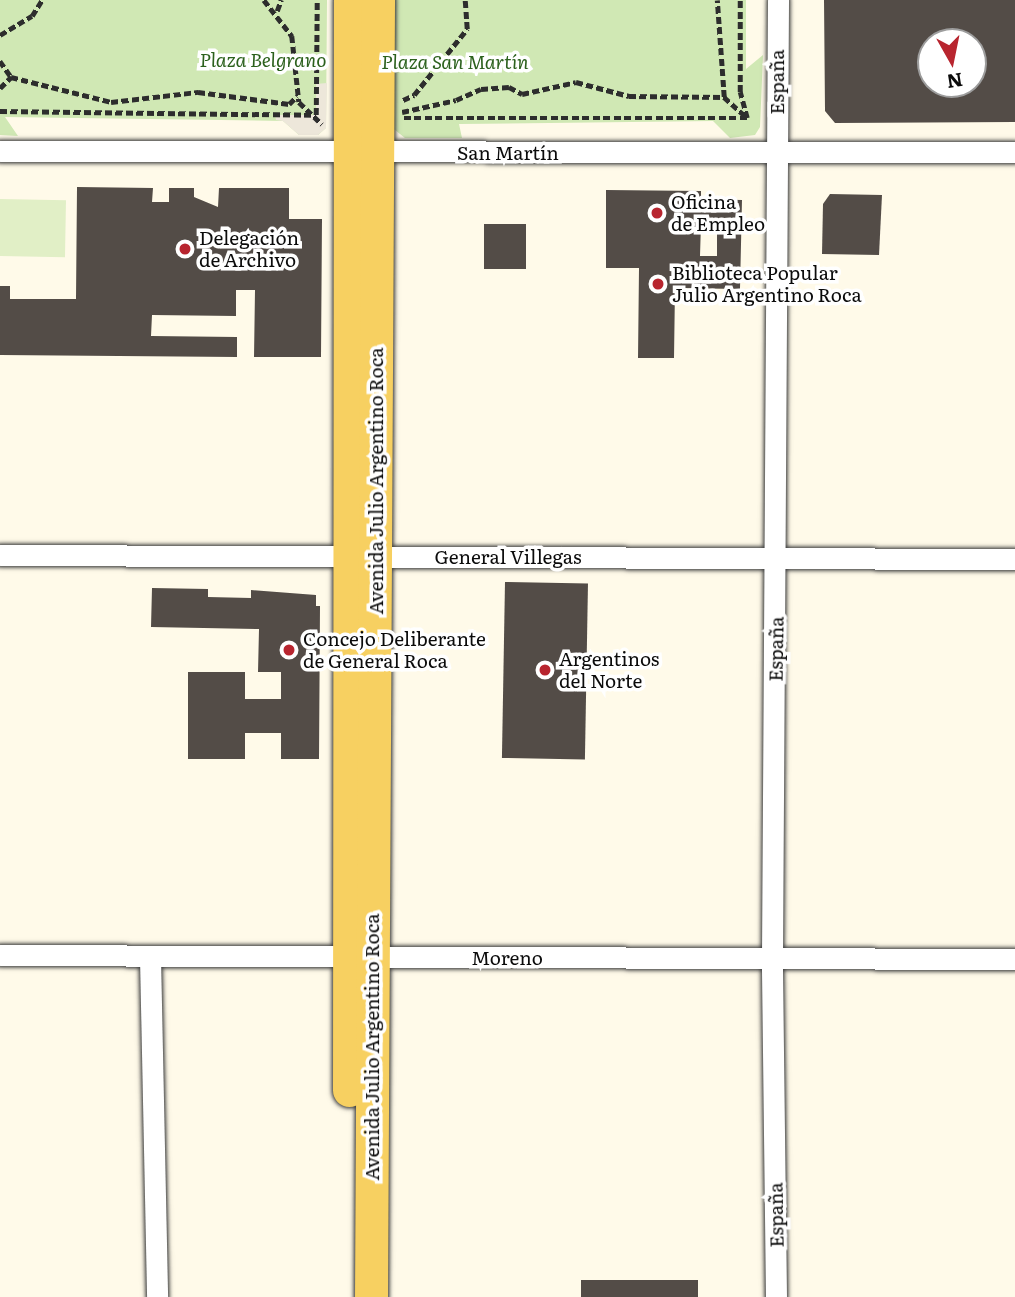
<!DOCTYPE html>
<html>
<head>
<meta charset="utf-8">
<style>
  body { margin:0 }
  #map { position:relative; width:1015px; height:1297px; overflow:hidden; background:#fffae9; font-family:Literata,serif }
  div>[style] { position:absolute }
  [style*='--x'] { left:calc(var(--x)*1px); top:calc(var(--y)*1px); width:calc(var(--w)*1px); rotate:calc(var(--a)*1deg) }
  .green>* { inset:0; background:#d0e8b4 }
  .pitch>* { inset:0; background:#e1efc6; transform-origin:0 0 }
  .plaza>* { inset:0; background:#ede7da }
  .building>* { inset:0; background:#534c47; transform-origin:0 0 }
  .path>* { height:4.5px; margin-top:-2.25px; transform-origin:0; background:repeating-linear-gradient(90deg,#2d2d2d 0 7px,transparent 0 10.5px) }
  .roads { filter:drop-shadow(0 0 2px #3e3e3e) drop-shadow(0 0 2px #3e3e3e) }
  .street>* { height:21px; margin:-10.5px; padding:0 10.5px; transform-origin:10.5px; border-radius:10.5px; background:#fff }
  .primary>* { height:33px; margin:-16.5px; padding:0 16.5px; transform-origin:16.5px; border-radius:16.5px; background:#f7d061 }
  .dots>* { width:19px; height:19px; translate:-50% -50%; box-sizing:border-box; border:4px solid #fff; border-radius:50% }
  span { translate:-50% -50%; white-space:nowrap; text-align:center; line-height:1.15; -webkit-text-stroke:7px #fff; paint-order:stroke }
  .park-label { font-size:19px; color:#2c611d; font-style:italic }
  .street-label { font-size:19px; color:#0b0b0b }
  .poi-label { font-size:19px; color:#0b0b0b }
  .left { translate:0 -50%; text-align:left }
  .north { position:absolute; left:917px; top:28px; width:70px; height:70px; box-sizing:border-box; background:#fff; border:2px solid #9d9d9d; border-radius:50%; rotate:171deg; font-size:19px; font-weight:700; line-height:28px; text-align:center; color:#0b0b0b }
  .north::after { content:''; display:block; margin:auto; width:24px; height:32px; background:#b8252f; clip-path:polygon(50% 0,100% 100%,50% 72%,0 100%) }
</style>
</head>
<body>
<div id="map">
  <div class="green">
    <div style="clip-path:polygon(0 0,327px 0,326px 128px,318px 135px,299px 135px,283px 121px,5px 117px,18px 136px,0 135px)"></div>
    <div style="clip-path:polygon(392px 0,746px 0,746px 69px,763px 55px,760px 127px,755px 135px,730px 138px,713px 121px,459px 124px,462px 138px,405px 138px,390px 126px)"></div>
  </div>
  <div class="pitch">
    <div style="left:0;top:199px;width:66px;height:57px;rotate:1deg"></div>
  </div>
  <div class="plaza">
    <div style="clip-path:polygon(327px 83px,326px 128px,318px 135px,299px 135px,283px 121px,276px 120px,275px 115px,316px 115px,316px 84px)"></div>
  </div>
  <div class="building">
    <div style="clip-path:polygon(evenodd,824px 0,1015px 0,1015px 122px,835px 123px,825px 111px,824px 0,931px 42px,973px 42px,973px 84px,931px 84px,931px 42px)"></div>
    <div style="clip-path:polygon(77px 187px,153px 188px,152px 202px,169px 202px,169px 188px,194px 188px,194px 197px,218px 207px,219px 188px,289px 188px,289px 219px,322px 219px,321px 357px,254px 357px,255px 290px,236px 290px,236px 316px,152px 315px,151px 336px,237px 337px,237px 357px,0 355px,0 286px,10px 286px,10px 299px,76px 299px)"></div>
    <div style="clip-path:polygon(evenodd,606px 190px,701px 191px,701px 199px,742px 200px,740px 289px,675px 288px,674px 358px,638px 358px,639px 268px,606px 268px,606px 190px,701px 223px,717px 224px,717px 256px,700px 256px,701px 223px)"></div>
    <div style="clip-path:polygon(830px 194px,882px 195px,879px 255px,822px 254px,823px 204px)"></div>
    <div style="left:484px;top:224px;width:42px;height:45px"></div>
    <div style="left:505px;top:582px;width:83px;height:176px;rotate:1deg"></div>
    <div style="clip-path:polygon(152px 588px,208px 589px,208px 597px,251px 598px,251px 590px,316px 595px,316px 606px,320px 606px,319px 759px,281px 759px,281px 733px,245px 733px,245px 759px,188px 759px,188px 672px,245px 672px,245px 699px,281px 699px,281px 672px,258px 672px,259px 629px,151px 627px)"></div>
    <div style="left:581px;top:1280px;width:117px;height:17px"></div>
  </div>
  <div class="path">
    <div style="--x:264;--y:0;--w:46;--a:52.1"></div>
    <div style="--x:292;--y:36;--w:66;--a:83.9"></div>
    <div style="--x:299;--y:102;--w:32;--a:44"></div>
    <div style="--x:277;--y:11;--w:12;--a:-70"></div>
    <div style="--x:0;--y:35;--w:37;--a:-31"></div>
    <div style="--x:32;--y:16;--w:19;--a:-58"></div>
    <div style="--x:0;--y:61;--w:19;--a:55"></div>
    <div style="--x:11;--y:77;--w:103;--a:14"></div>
    <div style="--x:111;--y:102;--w:88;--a:-6.6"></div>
    <div style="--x:198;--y:92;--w:92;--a:7.5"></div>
    <div style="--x:289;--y:104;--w:11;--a:-45"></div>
    <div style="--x:0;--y:88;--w:16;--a:-45"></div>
    <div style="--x:724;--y:97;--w:30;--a:42"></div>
    <div style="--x:403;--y:100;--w:12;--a:-24"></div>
    <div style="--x:414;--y:95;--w:85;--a:-51.2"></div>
    <div style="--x:467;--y:29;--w:29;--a:-94"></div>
    <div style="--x:0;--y:111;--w:316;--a:0.7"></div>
    <div style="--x:316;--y:115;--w:115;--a:-89.5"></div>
    <div style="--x:402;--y:112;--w:55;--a:-12.5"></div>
    <div style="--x:456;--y:100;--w:27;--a:-24"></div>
    <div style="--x:481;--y:89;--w:28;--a:-4"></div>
    <div style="--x:509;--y:87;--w:15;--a:28"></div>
    <div style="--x:522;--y:94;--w:55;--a:-12.5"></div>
    <div style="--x:576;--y:82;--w:55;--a:14.8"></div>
    <div style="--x:629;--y:96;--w:95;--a:0.6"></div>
    <div style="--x:724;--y:97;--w:97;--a:-94.1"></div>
    <div style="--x:404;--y:118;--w:343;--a:0"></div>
    <div style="--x:747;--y:118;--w:27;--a:-105"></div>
    <div style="--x:740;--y:92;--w:92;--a:-90"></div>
  </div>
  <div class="roads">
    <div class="street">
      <div style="--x:0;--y:151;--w:1015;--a:0.06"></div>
      <div style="--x:0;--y:555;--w:1015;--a:0.23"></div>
      <div style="--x:0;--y:955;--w:1015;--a:0.23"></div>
      <div style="--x:150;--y:957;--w:340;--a:88.8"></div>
      <div style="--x:776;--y:1297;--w:340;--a:-90.7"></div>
      <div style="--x:772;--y:957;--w:957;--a:-89.64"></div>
    </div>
    <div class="primary">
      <div style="--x:349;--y:1090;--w:1090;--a:-89.95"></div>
      <div style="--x:371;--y:1297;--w:1297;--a:-89.69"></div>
    </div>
  </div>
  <div class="dots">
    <div style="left:657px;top:213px;background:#b8252f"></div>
    <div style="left:185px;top:249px;background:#b8252f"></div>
    <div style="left:658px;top:284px;background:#b8252f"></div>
    <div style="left:289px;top:650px;background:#b8252f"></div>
    <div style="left:545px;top:670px;background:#b8252f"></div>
  </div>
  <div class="park-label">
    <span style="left:263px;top:60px">Plaza Belgrano</span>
    <span style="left:455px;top:62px">Plaza San Martín</span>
  </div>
  <div class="street-label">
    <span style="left:777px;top:82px;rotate:-90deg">España</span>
    <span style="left:508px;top:153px">San Martín</span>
    <span style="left:376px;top:481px;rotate:-90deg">Avenida Julio Argentino Roca</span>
    <span style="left:508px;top:557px">General Villegas</span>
    <span style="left:776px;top:649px;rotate:-89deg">España</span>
    <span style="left:507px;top:958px">Moreno</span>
    <span style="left:372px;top:1047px;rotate:-90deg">Avenida Julio Argentino Roca</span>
    <span style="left:776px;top:1215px;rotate:-91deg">España</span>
  </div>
  <div class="poi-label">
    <span class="left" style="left:671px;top:213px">Oficina<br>de Empleo</span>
    <span class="left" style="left:199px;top:249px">Delegación<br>de Archivo</span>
    <span class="left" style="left:672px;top:284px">Biblioteca Popular<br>Julio Argentino Roca</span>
    <span class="left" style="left:303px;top:650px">Concejo Deliberante<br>de General Roca</span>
    <span class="left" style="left:559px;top:670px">Argentinos<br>del Norte</span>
  </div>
  <div class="north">N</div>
</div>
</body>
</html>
